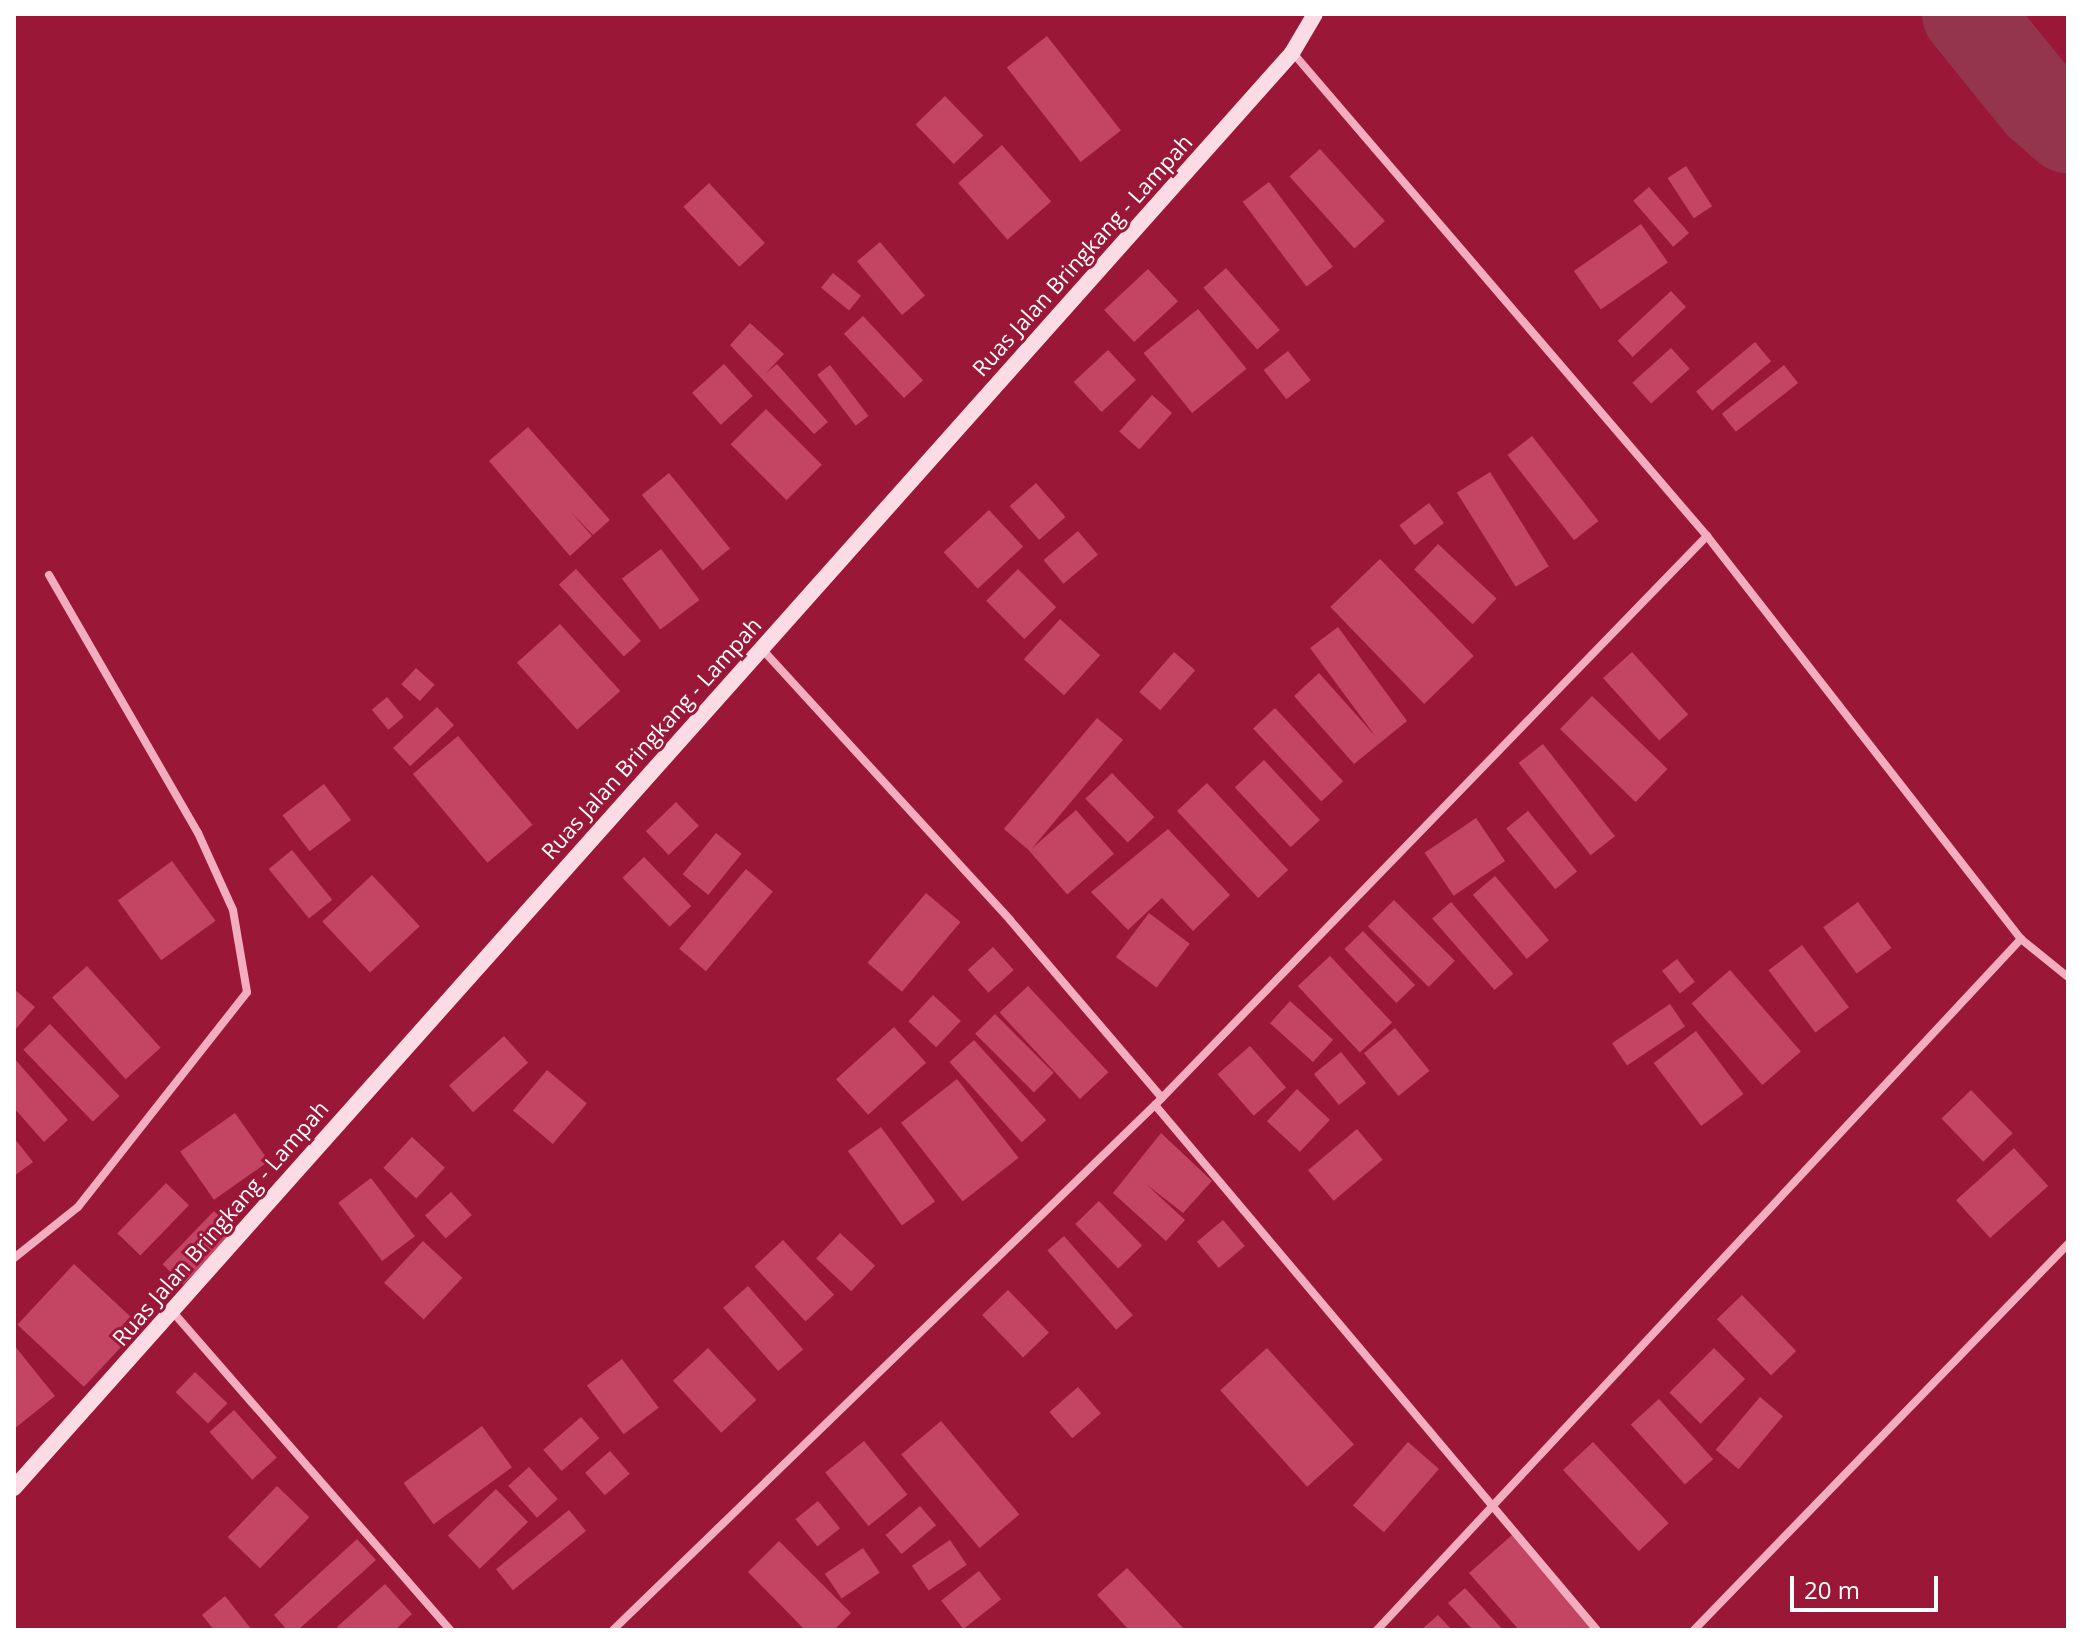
<!DOCTYPE html>
<html>
<head>
<meta charset="utf-8">
<style>
  body { margin:0 }
  #map { position:relative; width:2082px; height:1644px; overflow:hidden; background:#9b1737; font-family:"Open Sans",sans-serif }
  div>[style] { position:absolute }
  [style*='--x'] { left:calc(var(--x)*1px); top:calc(var(--y)*1px); width:calc(var(--w)*1px); rotate:calc(var(--a)*1deg) }
  .river>* { height:90px; margin:-45px; padding:0 45px; transform-origin:45px; border-radius:45px; background:#94354b }
  .building>* { inset:0; background:#c44463; transform-origin:0 0 }
  .street>* { height:8px; margin:-4px; padding:0 4px; transform-origin:4px; border-radius:4px; background:#f2adbf }
  .secondary>* { height:16px; margin:-8px; padding:0 8px; transform-origin:8px; border-radius:8px; background:#fcdce4 }
  span { translate:-50% -50%; white-space:nowrap; text-align:center; line-height:1.15; -webkit-text-stroke:6px #9b1737; paint-order:stroke }
  .street-label { font-size:22px; color:#fff }
  .frame { position:absolute; inset:0; border:16px solid #fff; pointer-events:none }
  .scale { position:absolute; left:1790px; top:1576px; width:148px; height:36px; box-sizing:border-box; border:4px solid #fff; border-top:0; padding-left:10px; font-size:24px; line-height:28px; white-space:nowrap; color:#fff; -webkit-text-stroke:6px #9b1737; paint-order:stroke }
</style>
</head>
<body>
<div id="map">
  <div class="river">
    <div style="--x:1967;--y:14;--w:116;--a:51"></div>
    <div style="--x:2040;--y:104;--w:37;--a:41"></div>
  </div>
  <div class="building">
    <div style="left:1047px;top:36px;width:120px;height:51px;rotate:52deg"></div>
    <div style="left:945px;top:96px;width:55px;height:41px;rotate:46deg"></div>
    <div style="left:1002px;top:145px;width:75px;height:58px;rotate:49deg"></div>
    <div style="left:1320px;top:149px;width:97px;height:41px;rotate:48deg"></div>
    <div style="left:1686px;top:166px;width:48px;height:22px;rotate:57deg"></div>
    <div style="left:1269px;top:182px;width:106px;height:33px;rotate:53deg"></div>
    <div style="left:709px;top:183px;width:82px;height:35px;rotate:47deg"></div>
    <div style="left:1649px;top:187px;width:61px;height:21px;rotate:49deg"></div>
    <div style="left:1641px;top:224px;width:47px;height:82px;rotate:55deg"></div>
    <div style="left:880px;top:242px;width:70px;height:30px;rotate:50deg"></div>
    <div style="left:1226px;top:268px;width:82px;height:30px;rotate:49deg"></div>
    <div style="left:1148px;top:269px;width:44px;height:60px;rotate:47deg"></div>
    <div style="left:833px;top:273px;width:36px;height:19px;rotate:39deg"></div>
    <div style="left:1671px;top:291px;width:22px;height:73px;rotate:47deg"></div>
    <div style="left:1198px;top:309px;width:77px;height:70px;rotate:51deg"></div>
    <div style="left:863px;top:316px;width:88px;height:26px;rotate:47deg"></div>
    <div style="clip-path:polygon(750px 323px,784px 354px,766px 373px,777px 364px,828px 422px,814px 434px,730px 345px)"></div>
    <div style="left:1755px;top:342px;width:25px;height:77px;rotate:50deg"></div>
    <div style="left:1671px;top:348px;width:28px;height:52px;rotate:48deg"></div>
    <div style="left:1108px;top:350px;width:41px;height:47px;rotate:47deg"></div>
    <div style="left:1288px;top:351px;width:37px;height:31px;rotate:52deg"></div>
    <div style="left:724px;top:364px;width:43px;height:43px;rotate:48deg"></div>
    <div style="left:830px;top:365px;width:64px;height:16px;rotate:53deg"></div>
    <div style="left:1784px;top:365px;width:23px;height:79px;rotate:52deg"></div>
    <div style="left:1152px;top:395px;width:27px;height:49px;rotate:42deg"></div>
    <div style="left:766px;top:409px;width:79px;height:50px;rotate:45deg"></div>
    <div style="clip-path:polygon(528px 427px,610px 520px,593px 535px,570px 511px,592px 536px,570px 556px,489px 461px)"></div>
    <div style="left:1532px;top:436px;width:108px;height:31px;rotate:52deg"></div>
    <div style="left:1490px;top:472px;width:111px;height:39px;rotate:58deg"></div>
    <div style="left:669px;top:473px;width:97px;height:35px;rotate:51deg"></div>
    <div style="left:1036px;top:483px;width:45px;height:35px;rotate:49deg"></div>
    <div style="left:1429px;top:503px;width:25px;height:37px;rotate:53deg"></div>
    <div style="left:989px;top:510px;width:50px;height:62px;rotate:47deg"></div>
    <div style="left:1078px;top:531px;width:31px;height:45px;rotate:50deg"></div>
    <div style="left:1438px;top:544px;width:80px;height:35px;rotate:43deg"></div>
    <div style="left:661px;top:549px;width:64px;height:49px;rotate:53deg"></div>
    <div style="left:1380px;top:559px;width:135px;height:69px;rotate:46deg"></div>
    <div style="left:576px;top:569px;width:97px;height:23px;rotate:48deg"></div>
    <div style="left:1018px;top:569px;width:54px;height:45px;rotate:45deg"></div>
    <div style="left:1060px;top:619px;width:54px;height:54px;rotate:42deg"></div>
    <div style="left:560px;top:624px;width:90px;height:58px;rotate:48deg"></div>
    <div style="clip-path:polygon(1338px 627px,1407px 721px,1354px 764px,1294px 696px,1319px 673px,1376px 737px,1310px 648px)"></div>
    <div style="left:1174px;top:652px;width:28px;height:53px;rotate:41deg"></div>
    <div style="left:1632px;top:652px;width:84px;height:39px;rotate:48deg"></div>
    <div style="left:416px;top:668px;width:25px;height:22px;rotate:42deg"></div>
    <div style="left:1592px;top:696px;width:105px;height:46px;rotate:44deg"></div>
    <div style="left:387px;top:697px;width:26px;height:20px;rotate:50deg"></div>
    <div style="left:437px;top:707px;width:25px;height:60px;rotate:47deg"></div>
    <div style="left:1275px;top:708px;width:100px;height:30px;rotate:47deg"></div>
    <div style="left:1097px;top:718px;width:34px;height:145px;rotate:40deg"></div>
    <div style="left:458px;top:736px;width:116px;height:59px;rotate:50deg"></div>
    <div style="left:1543px;top:744px;width:117px;height:31px;rotate:52deg"></div>
    <div style="left:1264px;top:760px;width:82px;height:40px;rotate:47deg"></div>
    <div style="left:1112px;top:773px;width:61px;height:37px;rotate:46deg"></div>
    <div style="left:1207px;top:783px;width:119px;height:41px;rotate:47deg"></div>
    <div style="left:324px;top:784px;width:45px;height:52px;rotate:53deg"></div>
    <div style="left:676px;top:802px;width:33px;height:42px;rotate:46deg"></div>
    <div style="left:1076px;top:810px;width:58px;height:62px;rotate:49deg"></div>
    <div style="left:1528px;top:811px;width:78px;height:28px;rotate:51deg"></div>
    <div style="left:1476px;top:818px;width:52px;height:62px;rotate:56deg"></div>
    <div style="clip-path:polygon(1168px 829px,1230px 895px,1193px 931px,1162px 898px,1128px 930px,1091px 892px)"></div>
    <div style="left:716px;top:833px;width:33px;height:53px;rotate:39deg"></div>
    <div style="left:292px;top:850px;width:64px;height:30px;rotate:51deg"></div>
    <div style="left:644px;top:857px;width:68px;height:30px;rotate:46deg"></div>
    <div style="left:172px;top:861px;width:74px;height:67px;rotate:54deg"></div>
    <div style="left:746px;top:869px;width:35px;height:104px;rotate:40deg"></div>
    <div style="left:372px;top:875px;width:70px;height:68px;rotate:47deg"></div>
    <div style="left:1495px;top:876px;width:84px;height:29px;rotate:50deg"></div>
    <div style="left:926px;top:893px;width:45px;height:91px;rotate:40deg"></div>
    <div style="left:1394px;top:900px;width:86px;height:37px;rotate:45deg"></div>
    <div style="left:1451px;top:902px;width:95px;height:25px;rotate:49deg"></div>
    <div style="left:1858px;top:902px;width:57px;height:43px;rotate:54deg"></div>
    <div style="left:1149px;top:913px;width:51px;height:55px;rotate:37deg"></div>
    <div style="left:1363px;top:931px;width:75px;height:26px;rotate:46deg"></div>
    <div style="left:1802px;top:945px;width:78px;height:42px;rotate:53deg"></div>
    <div style="left:993px;top:947px;width:31px;height:34px;rotate:48deg"></div>
    <div style="left:1330px;top:956px;width:91px;height:44px;rotate:47deg"></div>
    <div style="left:1677px;top:959px;width:29px;height:19px;rotate:52deg"></div>
    <div style="left:87px;top:966px;width:110px;height:47px;rotate:48deg"></div>
    <div style="left:1730px;top:970px;width:108px;height:51px;rotate:49deg"></div>
    <div style="left:1028px;top:986px;width:118px;height:39px;rotate:47deg"></div>
    <div style="clip-path:polygon(14px 989px,35px 1007px,14px 1031px)"></div>
    <div style="left:933px;top:995px;width:38px;height:36px;rotate:43deg"></div>
    <div style="left:1290px;top:1001px;width:58px;height:30px;rotate:42deg"></div>
    <div style="left:1670px;top:1004px;width:27px;height:70px;rotate:56deg"></div>
    <div style="left:995px;top:1014px;width:83px;height:28px;rotate:45deg"></div>
    <div style="left:50px;top:1024px;width:100px;height:37px;rotate:46deg"></div>
    <div style="left:894px;top:1027px;width:48px;height:78px;rotate:48deg"></div>
    <div style="left:1395px;top:1028px;width:55px;height:40px;rotate:51deg"></div>
    <div style="left:1696px;top:1031px;width:79px;height:53px;rotate:53deg"></div>
    <div style="left:504px;top:1036px;width:36px;height:74px;rotate:48deg"></div>
    <div style="left:974px;top:1040px;width:108px;height:33px;rotate:48deg"></div>
    <div style="left:1250px;top:1046px;width:55px;height:43px;rotate:49deg"></div>
    <div style="left:1341px;top:1052px;width:40px;height:35px;rotate:51deg"></div>
    <div style="clip-path:polygon(14px 1058px,68px 1120px,44px 1142px,14px 1108px)"></div>
    <div style="left:547px;top:1070px;width:52px;height:53px;rotate:40deg"></div>
    <div style="left:957px;top:1079px;width:100px;height:71px;rotate:52deg"></div>
    <div style="left:1297px;top:1089px;width:45px;height:44px;rotate:43deg"></div>
    <div style="left:1971px;top:1090px;width:60px;height:41px;rotate:46deg"></div>
    <div style="left:235px;top:1113px;width:59px;height:67px;rotate:55deg"></div>
    <div style="left:881px;top:1127px;width:92px;height:41px;rotate:54deg"></div>
    <div style="left:1357px;top:1129px;width:40px;height:64px;rotate:50deg"></div>
    <div style="clip-path:polygon(1161px 1133px,1212px 1181px,1183px 1213px,1146px 1184px,1185px 1220px,1166px 1241px,1113px 1193px)"></div>
    <div style="left:412px;top:1137px;width:45px;height:42px;rotate:43deg"></div>
    <div style="clip-path:polygon(14px 1138px,33px 1162px,14px 1176px)"></div>
    <div style="left:2014px;top:1148px;width:51px;height:78px;rotate:48deg"></div>
    <div style="left:371px;top:1178px;width:73px;height:41px;rotate:53deg"></div>
    <div style="left:166px;top:1183px;width:32px;height:70px;rotate:44deg"></div>
    <div style="left:451px;top:1192px;width:31px;height:35px;rotate:48deg"></div>
    <div style="left:1099px;top:1201px;width:62px;height:33px;rotate:46deg"></div>
    <div style="left:214px;top:1211px;width:29px;height:74px;rotate:44deg"></div>
    <div style="left:1223px;top:1220px;width:34px;height:34px;rotate:50deg"></div>
    <div style="left:840px;top:1233px;width:48px;height:35px;rotate:43deg"></div>
    <div style="left:1064px;top:1236px;width:105px;height:22px;rotate:49deg"></div>
    <div style="left:783px;top:1240px;width:75px;height:39px;rotate:47deg"></div>
    <div style="left:423px;top:1241px;width:54px;height:57px;rotate:43deg"></div>
    <div style="left:74px;top:1264px;width:91px;height:83px;rotate:43deg"></div>
    <div style="left:748px;top:1286px;width:84px;height:33px;rotate:49deg"></div>
    <div style="left:1008px;top:1290px;width:59px;height:36px;rotate:46deg"></div>
    <div style="left:1742px;top:1295px;width:78px;height:35px;rotate:46deg"></div>
    <div style="clip-path:polygon(14px 1345px,55px 1396px,14px 1429px)"></div>
    <div style="left:708px;top:1348px;width:71px;height:48px;rotate:47deg"></div>
    <div style="left:1267px;top:1348px;width:130px;height:63px;rotate:48deg"></div>
    <div style="left:1714px;top:1348px;width:44px;height:63px;rotate:45deg"></div>
    <div style="left:622px;top:1359px;width:61px;height:44px;rotate:53deg"></div>
    <div style="left:195px;top:1372px;width:45px;height:28px;rotate:44deg"></div>
    <div style="left:1078px;top:1387px;width:35px;height:38px;rotate:49deg"></div>
    <div style="left:1760px;top:1397px;width:30px;height:69px;rotate:40deg"></div>
    <div style="left:1659px;top:1399px;width:81px;height:38px;rotate:48deg"></div>
    <div style="left:234px;top:1410px;width:64px;height:33px;rotate:48deg"></div>
    <div style="left:581px;top:1417px;width:28px;height:50px;rotate:49deg"></div>
    <div style="left:941px;top:1421px;width:122px;height:52px;rotate:50deg"></div>
    <div style="left:482px;top:1426px;width:51px;height:97px;rotate:54deg"></div>
    <div style="left:864px;top:1441px;width:69px;height:50px;rotate:51deg"></div>
    <div style="left:1408px;top:1442px;width:41px;height:84px;rotate:41deg"></div>
    <div style="left:1593px;top:1442px;width:111px;height:41px;rotate:47deg"></div>
    <div style="left:610px;top:1451px;width:30px;height:33px;rotate:49deg"></div>
    <div style="left:529px;top:1467px;width:43px;height:28px;rotate:48deg"></div>
    <div style="left:277px;top:1486px;width:45px;height:71px;rotate:44deg"></div>
    <div style="left:496px;top:1489px;width:46px;height:67px;rotate:46deg"></div>
    <div style="left:818px;top:1501px;width:35px;height:29px;rotate:51deg"></div>
    <div style="left:920px;top:1506px;width:25px;height:45px;rotate:50deg"></div>
    <div style="left:569px;top:1510px;width:27px;height:94px;rotate:51deg"></div>
    <div style="clip-path:polygon(1512px 1535px,1592px 1626px,1588px 1630px,1519px 1630px,1469px 1573px)"></div>
    <div style="clip-path:polygon(357px 1539px,376px 1560px,298px 1630px,287px 1630px,274px 1615px)"></div>
    <div style="left:950px;top:1540px;width:30px;height:46px;rotate:56deg"></div>
    <div style="clip-path:polygon(779px 1541px,851px 1613px,834px 1630px,805px 1630px,748px 1572px)"></div>
    <div style="left:863px;top:1548px;width:30px;height:46px;rotate:56deg"></div>
    <div style="clip-path:polygon(1127px 1568px,1185px 1630px,1129px 1630px,1097px 1595px)"></div>
    <div style="left:979px;top:1571px;width:36px;height:48px;rotate:52deg"></div>
    <div style="clip-path:polygon(385px 1584px,412px 1614px,395px 1630px,340px 1630px,337px 1627px)"></div>
    <div style="clip-path:polygon(1465px 1588px,1503px 1630px,1473px 1630px,1448px 1603px)"></div>
    <div style="clip-path:polygon(225px 1596px,252px 1630px,214px 1630px,202px 1615px)"></div>
    <div style="clip-path:polygon(1438px 1615px,1452px 1630px,1421px 1630px)"></div>
  </div>
  <div class="street">
    <div style="--x:1293;--y:53;--w:636;--a:49.4"></div>
    <div style="--x:1707;--y:536;--w:511;--a:52.08"></div>
    <div style="--x:2021;--y:939;--w:60;--a:39"></div>
    <div style="--x:761;--y:648;--w:369;--a:47.5"></div>
    <div style="--x:1010;--y:920;--w:234;--a:49.5"></div>
    <div style="--x:1155;--y:1105;--w:686;--a:49.91"></div>
    <div style="--x:14;--y:1258;--w:82;--a:-38.6"></div>
    <div style="--x:78;--y:1207;--w:273;--a:-51.8"></div>
    <div style="--x:247;--y:992;--w:83;--a:-99.7"></div>
    <div style="--x:233;--y:910;--w:85;--a:-114.4"></div>
    <div style="--x:198;--y:833;--w:298;--a:-120"></div>
    <div style="--x:172;--y:1311;--w:423;--a:48.9"></div>
    <div style="--x:613;--y:1630;--w:755;--a:-44.09"></div>
    <div style="--x:1155;--y:1105;--w:793;--a:-45.87"></div>
    <div style="--x:1377;--y:1630;--w:945;--a:-47.02"></div>
    <div style="--x:1694;--y:1630;--w:537;--a:-45.9"></div>
  </div>
  <div class="secondary">
    <div style="--x:14;--y:1488;--w:1922;--a:-48.31"></div>
    <div style="--x:1292;--y:53;--w:45;--a:-59.5"></div>
  </div>
  <div class="street-label">
    <span style="left:1082px;top:255px;rotate:-48deg">Ruas Jalan Bringkang - Lampah</span>
    <span style="left:651px;top:738px;rotate:-48deg">Ruas Jalan Bringkang - Lampah</span>
    <span style="left:220px;top:1223px;rotate:-49deg">Ruas Jalan Bringkang - Lampah</span>
  </div>
  <div class="frame"></div>
  <div class="scale">20 m</div>
</div>
</body>
</html>
